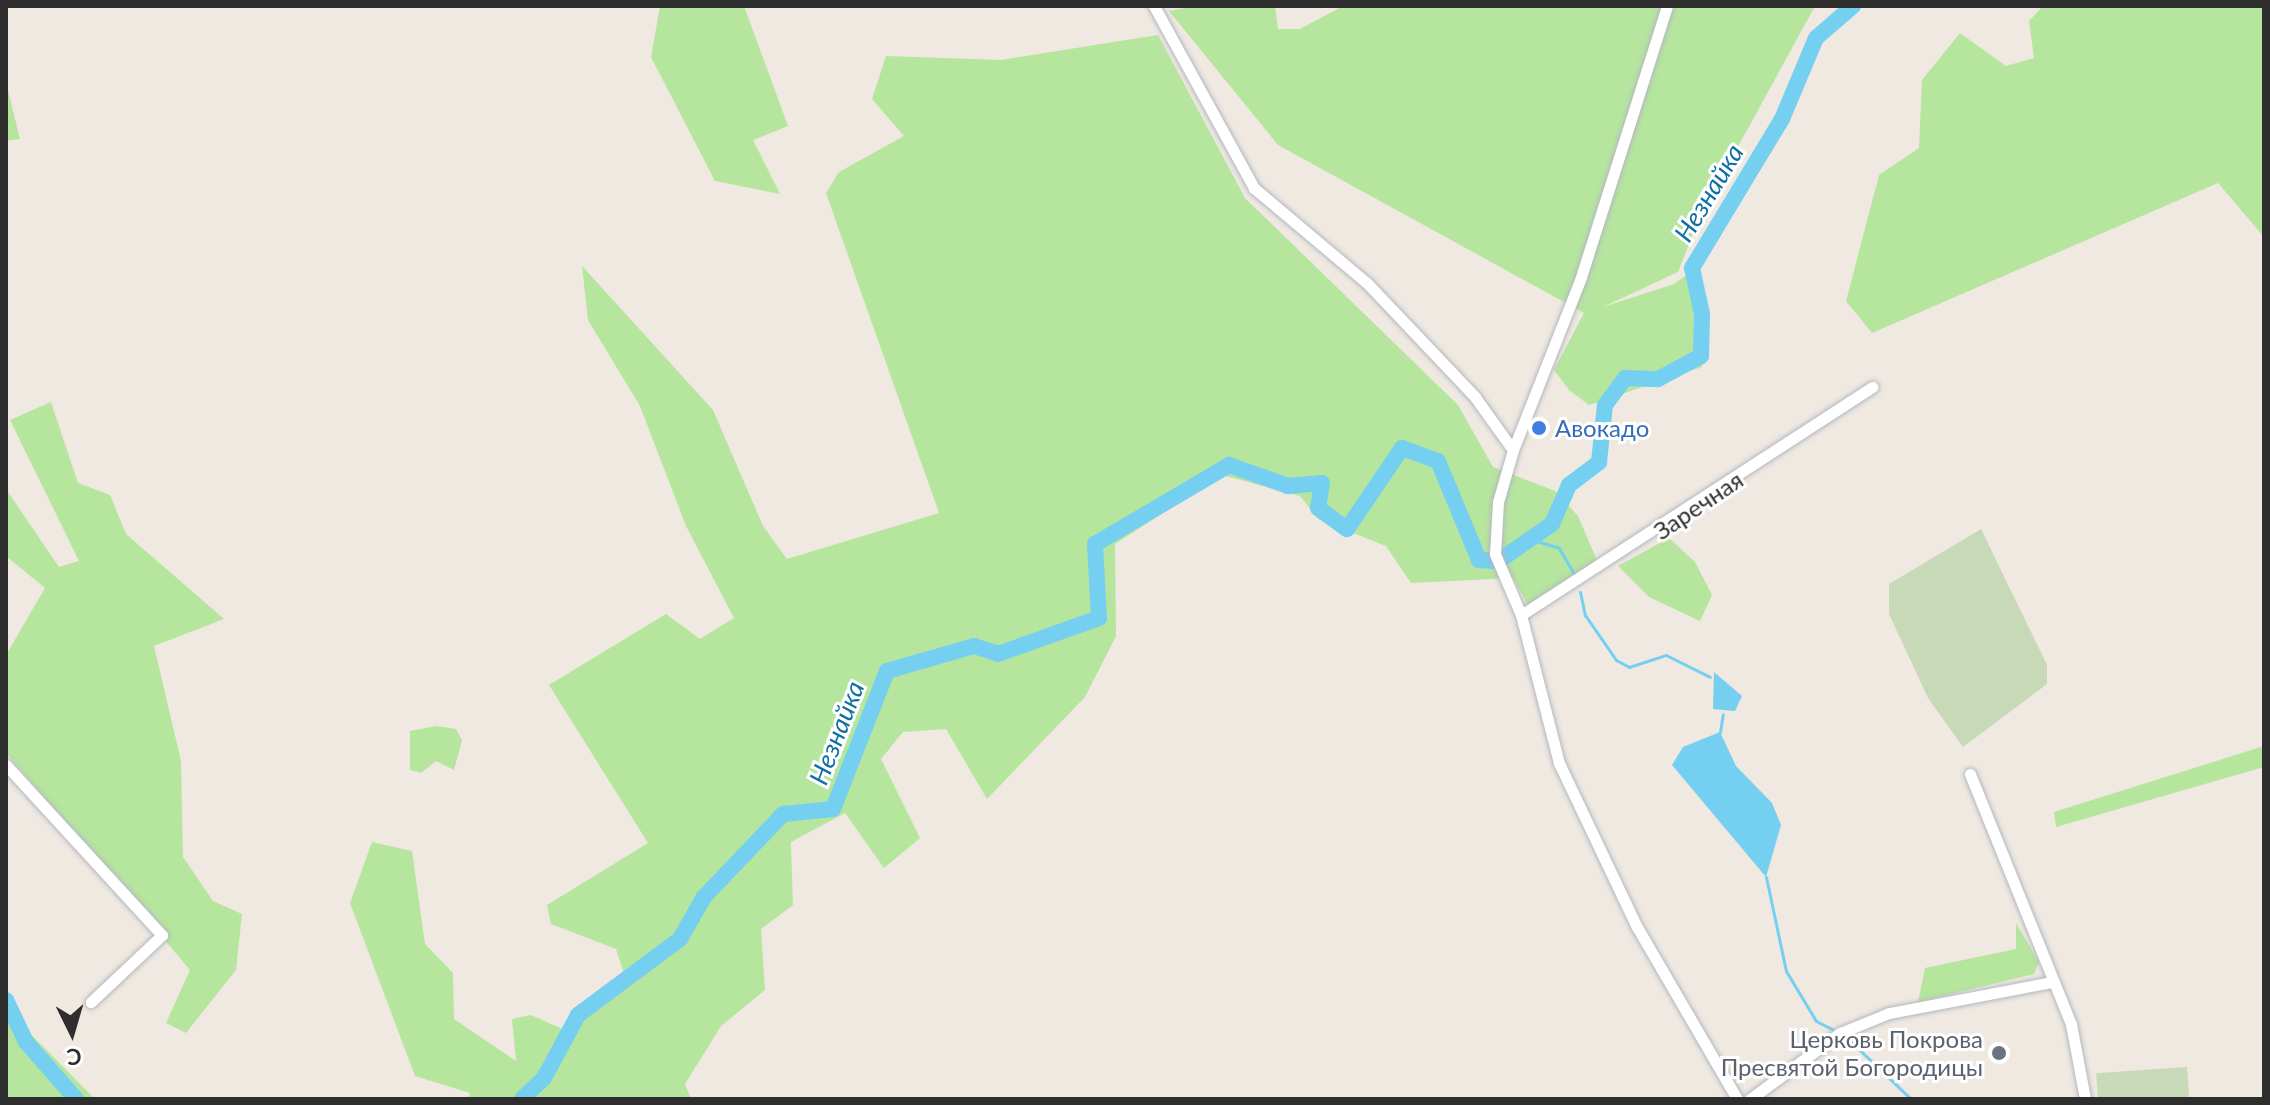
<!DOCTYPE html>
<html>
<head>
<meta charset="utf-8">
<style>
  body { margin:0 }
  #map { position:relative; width:2270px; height:1105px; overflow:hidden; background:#efe9e1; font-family:Lato,sans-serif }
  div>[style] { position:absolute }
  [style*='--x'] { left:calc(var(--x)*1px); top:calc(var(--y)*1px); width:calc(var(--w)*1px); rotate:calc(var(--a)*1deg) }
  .green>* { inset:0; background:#b6e59e }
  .cemetery>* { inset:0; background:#c8d9b8; transform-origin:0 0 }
  .water>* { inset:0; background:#75cff0 }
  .stream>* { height:3px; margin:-1.5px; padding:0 1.5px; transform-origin:1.5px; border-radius:1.5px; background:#75cff0 }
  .river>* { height:16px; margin:-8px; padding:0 8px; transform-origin:8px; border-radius:8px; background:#75cff0 }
  .roads { filter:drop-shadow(0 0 2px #b4b7c1) drop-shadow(0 0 2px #b4b7c1) }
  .minor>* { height:11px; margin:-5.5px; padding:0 5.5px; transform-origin:5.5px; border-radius:5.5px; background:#fff }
  .dots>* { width:22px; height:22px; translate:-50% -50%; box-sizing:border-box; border:4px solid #fff; border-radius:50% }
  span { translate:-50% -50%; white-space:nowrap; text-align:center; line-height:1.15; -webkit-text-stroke:6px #fff; paint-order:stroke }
  .shop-label { font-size:24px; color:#366cbe }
  .left { translate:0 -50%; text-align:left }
  .street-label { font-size:24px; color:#2e2e2e }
  .worship-label { font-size:24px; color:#5b616d }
  .right { translate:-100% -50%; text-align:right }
  .water-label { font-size:26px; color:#0d6fa3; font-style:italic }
  .frame { position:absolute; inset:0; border:8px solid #2e2e2e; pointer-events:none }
  .north { position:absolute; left:32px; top:993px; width:80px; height:80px; -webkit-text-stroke:6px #fff; paint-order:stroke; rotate:175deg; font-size:22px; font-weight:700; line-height:32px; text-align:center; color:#2e2e2e }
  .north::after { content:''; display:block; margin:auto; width:28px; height:36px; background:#2e2e2e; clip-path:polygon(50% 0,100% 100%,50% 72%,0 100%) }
</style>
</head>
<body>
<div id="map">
  <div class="green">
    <div style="clip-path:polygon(660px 6px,744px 6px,788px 126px,753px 140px,780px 194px,715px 181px,651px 57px)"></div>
    <div style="clip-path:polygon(1197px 6px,1275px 6px,1278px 29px,1300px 29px,1343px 6px,1815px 6px,1700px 216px,1678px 272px,1603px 307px,1674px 284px,1698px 267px,1707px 320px,1702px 367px,1589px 405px,1569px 390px,1554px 370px,1584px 313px,1278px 145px,1169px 11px)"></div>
    <div style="clip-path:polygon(2043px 6px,2264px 6px,2264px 237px,2218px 183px,1872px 333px,1846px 301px,1879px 175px,1919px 148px,1922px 80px,1960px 33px,2006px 66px,2034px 58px,2029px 21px)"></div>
    <div style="clip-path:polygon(1158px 35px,1245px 198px,1458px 405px,1493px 467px,1555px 491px,1578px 516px,1599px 565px,1529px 607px,1513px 578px,1411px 583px,1386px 546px,1318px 519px,1300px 496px,1222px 475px,1115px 544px,1116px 636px,1085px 697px,987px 799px,946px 729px,903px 732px,881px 759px,920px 838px,884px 868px,845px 813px,791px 842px,793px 905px,761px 929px,765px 990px,721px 1026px,685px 1084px,691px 1099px,468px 1099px,470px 1093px,415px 1076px,350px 903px,372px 842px,412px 851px,425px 944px,453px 973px,454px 1019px,516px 1061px,512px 1019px,531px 1015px,569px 1032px,628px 985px,616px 949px,551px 924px,547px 905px,648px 843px,549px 685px,666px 614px,700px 639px,734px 618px,686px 526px,640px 406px,588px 320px,582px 266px,713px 410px,763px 526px,787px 559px,939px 513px,826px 193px,839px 172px,904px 136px,872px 99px,886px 56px,1001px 60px)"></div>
    <div style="clip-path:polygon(6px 82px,20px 139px,6px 141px)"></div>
    <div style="clip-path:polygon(51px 402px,78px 483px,110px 495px,126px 534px,224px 619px,154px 646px,181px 761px,183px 857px,213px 901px,242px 914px,236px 970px,186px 1033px,166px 1023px,190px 970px,6px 753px,6px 655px,45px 588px,6px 556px,6px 489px,59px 567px,79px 561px,10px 420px)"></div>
    <div style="clip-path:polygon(1669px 538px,1695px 562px,1712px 595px,1700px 621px,1649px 597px,1618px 566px)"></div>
    <div style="clip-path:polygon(436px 726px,456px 729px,462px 740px,454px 770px,436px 761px,421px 773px,410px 770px,410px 731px)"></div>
    <div style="clip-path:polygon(2264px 746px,2264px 767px,2056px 827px,2054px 812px)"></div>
    <div style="clip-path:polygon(2016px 923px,2039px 962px,2034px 974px,1918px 1002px,1925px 968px,2016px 949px)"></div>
    <div style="clip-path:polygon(6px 1009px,95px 1099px,6px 1099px)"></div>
  </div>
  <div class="cemetery">
    <div style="clip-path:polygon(1981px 529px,2047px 665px,2047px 684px,1963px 747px,1928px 698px,1889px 614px,1889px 584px)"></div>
    <div style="left:2187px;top:1067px;width:32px;height:91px;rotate:86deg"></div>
  </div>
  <div class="water">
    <div style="clip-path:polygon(1714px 672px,1742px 696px,1735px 711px,1713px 709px)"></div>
    <div style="clip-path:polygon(1720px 732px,1736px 766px,1772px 803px,1781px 825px,1766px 877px,1672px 765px,1683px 747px)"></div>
  </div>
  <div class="stream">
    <div style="--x:1530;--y:539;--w:30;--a:17"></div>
    <div style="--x:1559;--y:548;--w:32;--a:60"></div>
    <div style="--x:1580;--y:592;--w:24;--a:78"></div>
    <div style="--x:1585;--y:615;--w:55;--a:55.4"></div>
    <div style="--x:1616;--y:660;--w:15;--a:28"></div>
    <div style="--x:1629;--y:667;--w:39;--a:-18"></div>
    <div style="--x:1666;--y:655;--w:49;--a:26.6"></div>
    <div style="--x:1720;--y:732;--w:18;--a:-81"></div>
    <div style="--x:1766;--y:877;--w:96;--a:78"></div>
    <div style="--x:1786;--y:971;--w:58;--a:59"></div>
    <div style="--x:1816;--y:1021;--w:18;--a:27"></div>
    <div style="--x:1846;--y:1037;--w:90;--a:43.6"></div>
  </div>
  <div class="river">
    <div style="--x:1500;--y:560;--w:63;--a:-34.7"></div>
    <div style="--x:1552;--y:524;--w:43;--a:-66.4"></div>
    <div style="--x:1569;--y:485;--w:38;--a:-37"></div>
    <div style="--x:1599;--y:462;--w:57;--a:-84"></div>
    <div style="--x:1605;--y:405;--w:34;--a:-53"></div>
    <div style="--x:1625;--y:378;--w:33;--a:2"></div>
    <div style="--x:1658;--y:379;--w:49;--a:-28.1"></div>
    <div style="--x:1701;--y:356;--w:42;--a:-88.6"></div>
    <div style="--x:1702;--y:314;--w:47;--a:-102.3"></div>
    <div style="--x:1692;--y:268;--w:174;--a:-58.9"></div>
    <div style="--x:1782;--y:119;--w:88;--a:-67.2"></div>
    <div style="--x:1816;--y:38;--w:49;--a:-40.9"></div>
    <div style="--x:6;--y:1000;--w:47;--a:64.5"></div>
    <div style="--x:26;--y:1042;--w:76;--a:48.7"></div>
    <div style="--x:522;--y:1099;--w:30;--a:-44"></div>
    <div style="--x:544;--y:1078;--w:72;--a:-61.6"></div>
    <div style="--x:578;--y:1015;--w:127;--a:-36.7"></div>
    <div style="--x:680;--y:939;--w:48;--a:-60.3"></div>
    <div style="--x:704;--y:897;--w:115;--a:-46.4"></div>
    <div style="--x:783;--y:814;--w:50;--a:-5.7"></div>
    <div style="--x:833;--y:809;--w:148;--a:-68.6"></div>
    <div style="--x:887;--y:671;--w:91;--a:-16"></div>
    <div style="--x:974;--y:646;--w:25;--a:18"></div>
    <div style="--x:998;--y:654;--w:107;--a:-19.6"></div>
    <div style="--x:1099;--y:618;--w:74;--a:-93.1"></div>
    <div style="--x:1095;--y:544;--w:156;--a:-30.5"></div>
    <div style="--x:1229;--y:465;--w:63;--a:19.6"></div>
    <div style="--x:1288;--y:486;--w:34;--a:-5"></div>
    <div style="--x:1322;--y:483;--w:25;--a:99"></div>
    <div style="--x:1318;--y:508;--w:36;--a:36"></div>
    <div style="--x:1347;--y:529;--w:98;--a:-55.8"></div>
    <div style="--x:1402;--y:448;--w:38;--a:20"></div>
    <div style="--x:1438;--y:461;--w:107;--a:67.5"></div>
    <div style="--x:1479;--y:560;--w:15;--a:4"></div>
  </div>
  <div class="roads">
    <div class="minor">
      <div style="--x:1154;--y:6;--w:208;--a:61.2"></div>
      <div style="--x:1254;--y:188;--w:148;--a:40.1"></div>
      <div style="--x:1367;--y:283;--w:157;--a:46.5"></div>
      <div style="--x:1475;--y:397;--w:65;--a:54.4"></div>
      <div style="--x:1513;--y:450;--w:54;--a:106.1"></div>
      <div style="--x:1498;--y:502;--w:52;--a:93.3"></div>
      <div style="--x:1495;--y:554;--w:66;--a:66.9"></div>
      <div style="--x:1521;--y:615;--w:153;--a:75.6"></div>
      <div style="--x:1559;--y:763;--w:182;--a:64.6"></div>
      <div style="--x:1637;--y:927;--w:199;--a:59.8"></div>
      <div style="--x:1513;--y:450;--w:186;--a:-68.5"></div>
      <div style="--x:1581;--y:277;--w:284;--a:-72.4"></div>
      <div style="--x:1521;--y:615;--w:419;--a:-33"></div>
      <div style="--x:6;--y:765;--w:231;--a:47.5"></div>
      <div style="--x:162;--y:935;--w:98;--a:136.7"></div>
      <div style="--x:1970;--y:774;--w:270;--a:68"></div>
      <div style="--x:2071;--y:1024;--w:76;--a:79.4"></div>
      <div style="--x:1750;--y:1099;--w:112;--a:-36.3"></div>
      <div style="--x:1840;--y:1033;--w:53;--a:-22.2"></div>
      <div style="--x:1889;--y:1013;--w:165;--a:-10.8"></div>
    </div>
  </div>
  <div class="dots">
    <div style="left:1539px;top:428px;background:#3f7fe0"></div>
    <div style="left:1999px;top:1053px;background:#6b7280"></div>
  </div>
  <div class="shop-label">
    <span class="left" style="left:1555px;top:428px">Авокадо</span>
  </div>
  <div class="street-label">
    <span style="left:1698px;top:505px;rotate:-34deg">Заречная</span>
  </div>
  <div class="worship-label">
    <span class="right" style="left:1983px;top:1053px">Церковь Покрова<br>Пресвятой Богородицы</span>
  </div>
  <div class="water-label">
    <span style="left:1709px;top:193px;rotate:-59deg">Незнайка</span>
    <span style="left:837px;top:733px;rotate:-69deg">Незнайка</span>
  </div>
  <div class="frame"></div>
  <div class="north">С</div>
</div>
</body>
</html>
